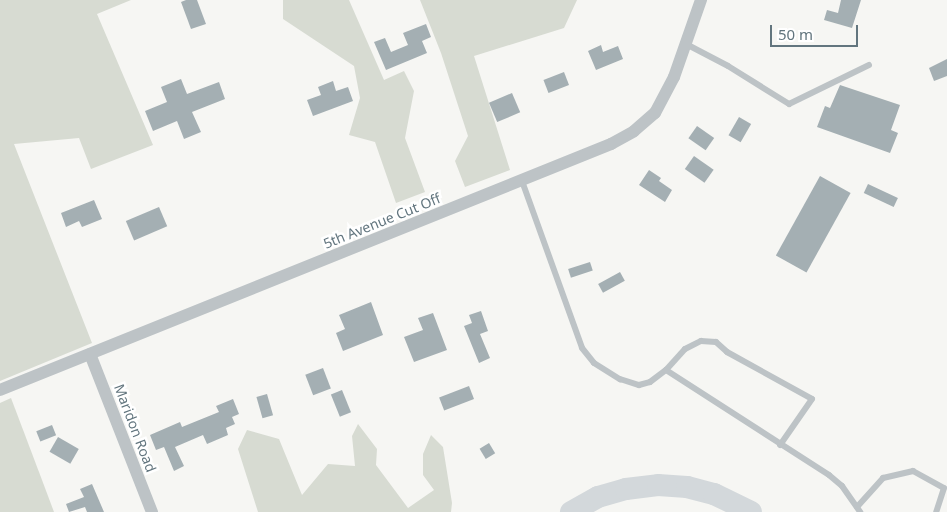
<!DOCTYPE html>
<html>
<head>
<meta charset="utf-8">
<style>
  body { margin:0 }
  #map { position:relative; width:947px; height:512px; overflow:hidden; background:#f6f6f3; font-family:"Noto Sans",sans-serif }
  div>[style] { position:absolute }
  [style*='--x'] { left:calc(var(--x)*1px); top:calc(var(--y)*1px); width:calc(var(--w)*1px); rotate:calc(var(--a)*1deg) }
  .green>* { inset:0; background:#d7dbd2 }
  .building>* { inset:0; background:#a4afb3; transform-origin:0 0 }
  .service>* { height:6px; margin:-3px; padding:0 3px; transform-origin:3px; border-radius:3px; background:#bdc3c6 }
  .minor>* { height:12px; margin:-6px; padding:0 6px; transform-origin:6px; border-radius:6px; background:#bdc3c6 }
  .motorway>* { height:22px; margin:-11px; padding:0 11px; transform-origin:11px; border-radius:11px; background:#d3d8db }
  span { translate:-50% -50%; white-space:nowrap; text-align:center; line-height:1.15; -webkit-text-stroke:5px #fff; paint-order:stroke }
  .street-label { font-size:14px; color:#62757e }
  .scale { position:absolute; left:770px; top:25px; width:88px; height:22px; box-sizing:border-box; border:2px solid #62757e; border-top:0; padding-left:6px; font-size:15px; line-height:18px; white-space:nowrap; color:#62757e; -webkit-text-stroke:4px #fff; paint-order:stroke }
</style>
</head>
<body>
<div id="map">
  <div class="green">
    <div style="clip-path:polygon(0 0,131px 0,97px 14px,153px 145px,91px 169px,79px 138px,14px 144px,92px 343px,0 381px)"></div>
    <div style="clip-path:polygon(283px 0,349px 0,384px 80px,404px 71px,414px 91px,405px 138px,425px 192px,396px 203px,375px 142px,349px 135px,360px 98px,354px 66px,283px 19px)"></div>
    <div style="clip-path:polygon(420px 0,577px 0,564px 28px,474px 56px,510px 170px,465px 187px,455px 161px,468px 136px,441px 53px)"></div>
    <div style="clip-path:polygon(11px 398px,42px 480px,54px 512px,0 512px,0 403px)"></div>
    <div style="clip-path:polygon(358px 424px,377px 449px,376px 465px,408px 508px,434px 490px,423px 475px,423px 454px,431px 435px,443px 447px,452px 503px,451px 512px,258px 512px,238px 449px,247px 430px,279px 439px,302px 495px,328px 464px,355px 466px,352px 436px)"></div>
  </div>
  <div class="building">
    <div style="clip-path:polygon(186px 0,197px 0,206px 24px,191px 29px,181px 2px)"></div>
    <div style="clip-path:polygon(841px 0,861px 0,852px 28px,824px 20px,827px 10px,838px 13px)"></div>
    <div style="clip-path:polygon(426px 24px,431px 37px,422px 41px,427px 53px,386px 70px,374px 42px,385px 38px,391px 52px,408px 45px,403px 33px)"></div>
    <div style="clip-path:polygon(601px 45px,603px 52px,618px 46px,623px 59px,596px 70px,588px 51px)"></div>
    <div style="clip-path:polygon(947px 59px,947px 76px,934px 81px,929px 68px)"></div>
    <div style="left:564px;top:72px;width:14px;height:22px;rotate:69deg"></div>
    <div style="clip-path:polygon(181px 79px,187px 94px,219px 82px,225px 99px,192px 112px,201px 132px,184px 139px,177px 121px,153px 131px,145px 111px,167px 102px,161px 87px)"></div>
    <div style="clip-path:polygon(333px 81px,336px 91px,348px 87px,353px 101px,313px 116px,307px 100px,321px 95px,318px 87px)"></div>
    <div style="clip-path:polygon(840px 85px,900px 105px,891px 130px,898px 133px,890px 153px,817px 127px,825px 106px,830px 108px)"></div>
    <div style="left:512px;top:93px;width:21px;height:25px;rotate:67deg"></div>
    <div style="left:739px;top:117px;width:14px;height:21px;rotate:30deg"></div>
    <div style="left:697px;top:126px;width:21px;height:15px;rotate:35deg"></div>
    <div style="left:694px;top:156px;width:24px;height:16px;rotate:35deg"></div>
    <div style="clip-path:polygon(649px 170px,661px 178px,659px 181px,672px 190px,665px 202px,639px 185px)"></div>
    <div style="left:820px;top:176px;width:35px;height:91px;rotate:29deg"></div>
    <div style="left:868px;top:184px;width:33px;height:10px;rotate:25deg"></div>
    <div style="clip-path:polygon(94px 200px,102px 219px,82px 227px,79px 221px,66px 227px,61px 213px)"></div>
    <div style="left:159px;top:207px;width:21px;height:36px;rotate:67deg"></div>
    <div style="left:590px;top:262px;width:9px;height:23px;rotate:72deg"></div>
    <div style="left:620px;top:272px;width:10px;height:25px;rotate:61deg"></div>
    <div style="clip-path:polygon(371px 302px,383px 335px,343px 351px,336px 333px,345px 329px,339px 315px)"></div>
    <div style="clip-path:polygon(481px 311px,488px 331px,480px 334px,490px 358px,479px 363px,464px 326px,472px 323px,469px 315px)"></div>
    <div style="clip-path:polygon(433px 313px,447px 350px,414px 362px,404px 337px,423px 330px,418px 318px)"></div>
    <div style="left:323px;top:368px;width:22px;height:19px;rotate:69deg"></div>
    <div style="left:469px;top:386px;width:14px;height:32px;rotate:69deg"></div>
    <div style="left:342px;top:390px;width:24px;height:12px;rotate:68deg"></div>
    <div style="left:267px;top:394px;width:22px;height:11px;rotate:74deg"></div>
    <div style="clip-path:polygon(233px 399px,239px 414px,232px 417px,235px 424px,226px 428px,228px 435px,207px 444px,203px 435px,175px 447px,184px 466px,174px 471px,164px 447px,156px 450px,150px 435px,180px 422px,182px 427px,219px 412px,216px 406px)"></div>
    <div style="left:52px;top:425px;width:11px;height:17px;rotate:68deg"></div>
    <div style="left:58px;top:437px;width:24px;height:17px;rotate:30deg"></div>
    <div style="left:489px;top:443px;width:12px;height:11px;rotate:59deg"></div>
    <div style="clip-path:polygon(92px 484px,104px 512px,87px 512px,85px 507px,69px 512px,66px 504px,84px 497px,80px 489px)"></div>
  </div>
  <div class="service">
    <div style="--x:686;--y:44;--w:47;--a:27.6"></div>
    <div style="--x:728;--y:66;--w:72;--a:31.9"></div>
    <div style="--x:789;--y:104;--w:89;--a:-26"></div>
    <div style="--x:522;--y:181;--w:177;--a:70.2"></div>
    <div style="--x:582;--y:348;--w:19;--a:51"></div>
    <div style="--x:594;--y:363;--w:31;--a:32"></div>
    <div style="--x:620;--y:379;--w:20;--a:18"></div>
    <div style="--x:639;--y:385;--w:11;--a:-15"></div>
    <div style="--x:650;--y:382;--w:20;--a:-37"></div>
    <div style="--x:666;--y:370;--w:28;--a:-48"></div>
    <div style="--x:685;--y:349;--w:18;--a:-27"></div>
    <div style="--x:701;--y:341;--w:15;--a:4"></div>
    <div style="--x:716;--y:342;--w:15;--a:42"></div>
    <div style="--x:727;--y:352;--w:97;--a:28.9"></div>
    <div style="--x:812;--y:399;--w:56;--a:124.8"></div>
    <div style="--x:666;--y:370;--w:194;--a:32.8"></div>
    <div style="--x:829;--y:475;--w:17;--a:40"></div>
    <div style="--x:842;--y:486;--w:32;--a:55"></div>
    <div style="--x:857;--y:507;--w:39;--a:-48"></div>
    <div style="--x:883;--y:478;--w:31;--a:-13"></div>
    <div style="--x:913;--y:471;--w:35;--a:29"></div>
    <div style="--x:944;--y:488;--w:25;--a:108"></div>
  </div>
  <div class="minor">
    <div style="--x:90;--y:354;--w:170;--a:68.6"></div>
    <div style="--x:0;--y:390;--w:659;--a:-21.93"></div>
    <div style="--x:611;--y:144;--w:26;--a:-29"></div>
    <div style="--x:634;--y:131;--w:28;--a:-41"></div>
    <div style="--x:655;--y:113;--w:41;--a:-62.2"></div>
    <div style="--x:674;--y:77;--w:82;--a:-70.7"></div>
  </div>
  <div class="motorway">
    <div style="--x:571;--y:512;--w:31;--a:-29"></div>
    <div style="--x:598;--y:497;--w:29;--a:-16"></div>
    <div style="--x:626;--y:489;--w:32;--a:-7"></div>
    <div style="--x:658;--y:485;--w:29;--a:4"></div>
    <div style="--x:687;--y:487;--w:28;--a:15"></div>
    <div style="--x:714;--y:494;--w:41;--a:25.9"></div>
  </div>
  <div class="street-label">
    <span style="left:382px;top:221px;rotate:-22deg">5th Avenue Cut Off</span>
    <span style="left:135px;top:428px;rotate:69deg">Maridon Road</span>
  </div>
  <div class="scale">50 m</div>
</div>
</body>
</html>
